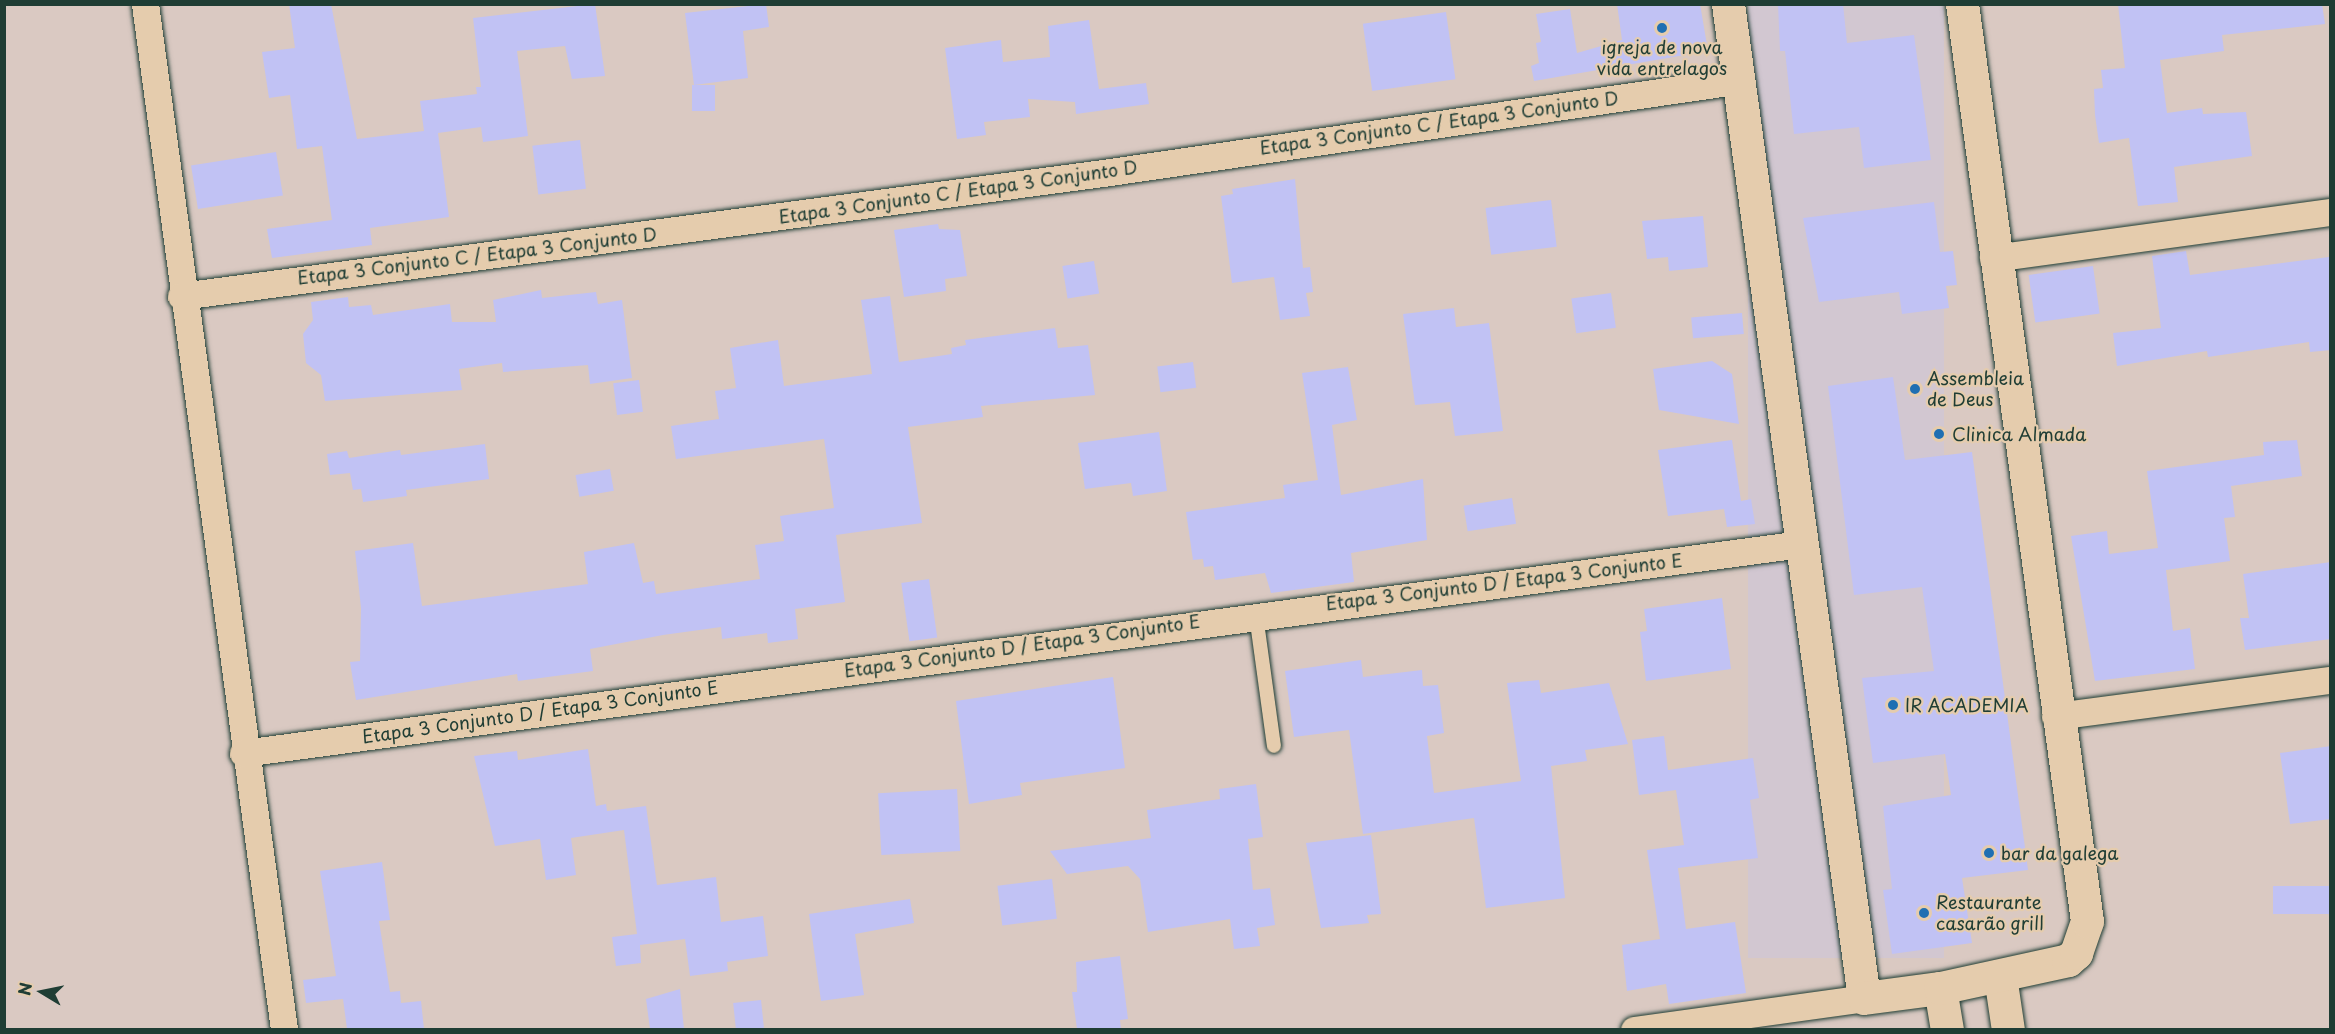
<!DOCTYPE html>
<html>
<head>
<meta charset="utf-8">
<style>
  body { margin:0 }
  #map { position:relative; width:2335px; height:1034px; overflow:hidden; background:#dac9c2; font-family:"Playpen Sans",sans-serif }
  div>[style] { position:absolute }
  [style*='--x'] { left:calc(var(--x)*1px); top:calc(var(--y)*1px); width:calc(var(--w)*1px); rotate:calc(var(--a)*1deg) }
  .built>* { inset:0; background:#d2c7d1; transform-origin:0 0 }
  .building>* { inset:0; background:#c1c2f4; transform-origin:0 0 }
  .roads { filter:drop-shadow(0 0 2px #1f3d34) drop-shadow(0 0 2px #1f3d34) }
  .service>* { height:14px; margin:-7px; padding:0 7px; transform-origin:7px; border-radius:7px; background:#e5ccad }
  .minor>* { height:27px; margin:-13.5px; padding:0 13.5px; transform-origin:13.5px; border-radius:13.5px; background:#e5ccad }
  .tertiary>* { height:33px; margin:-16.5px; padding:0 16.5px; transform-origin:16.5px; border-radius:16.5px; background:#e5ccad }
  .dots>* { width:16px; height:16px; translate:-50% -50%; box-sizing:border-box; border:3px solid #e5ccad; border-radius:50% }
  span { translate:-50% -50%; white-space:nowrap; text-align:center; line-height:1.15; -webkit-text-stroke:4.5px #e5ccad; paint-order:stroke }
  .poi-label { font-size:18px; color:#1f3d34 }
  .left { translate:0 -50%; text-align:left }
  .street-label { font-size:18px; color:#1f3d34 }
  .frame { position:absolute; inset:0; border:6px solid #1f3d34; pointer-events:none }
  .north { position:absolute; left:12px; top:962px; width:60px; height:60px; -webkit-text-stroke:4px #e5ccad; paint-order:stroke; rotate:280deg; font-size:16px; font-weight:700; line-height:24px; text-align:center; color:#1f3d34 }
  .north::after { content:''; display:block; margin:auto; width:21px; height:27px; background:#1f3d34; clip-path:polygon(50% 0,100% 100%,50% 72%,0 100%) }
</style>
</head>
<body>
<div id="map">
  <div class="built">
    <div style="left:1748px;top:5px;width:196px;height:953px"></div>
  </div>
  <div class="building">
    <div style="clip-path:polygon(289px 4px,331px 4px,357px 139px,424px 131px,420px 101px,477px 94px,476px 87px,481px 87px,473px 18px,595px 4px,605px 76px,572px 79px,565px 46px,517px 51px,528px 136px,483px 142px,481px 127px,438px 133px,449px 217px,370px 228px,372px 245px,272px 258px,267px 229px,332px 220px,322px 146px,297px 149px,290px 95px,269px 98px,262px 52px,295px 48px)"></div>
    <div style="clip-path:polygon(766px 4px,769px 27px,743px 31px,748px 78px,694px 85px,685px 13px)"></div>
    <div style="clip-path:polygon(1617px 4px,1700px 4px,1708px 51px,1534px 81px,1531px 66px,1539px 63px,1536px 43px,1541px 42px,1536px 14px,1570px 9px,1577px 53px,1622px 40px)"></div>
    <div style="clip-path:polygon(1778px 4px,1843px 4px,1847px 43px,1914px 35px,1931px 160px,1864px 168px,1859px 127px,1794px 134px,1785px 51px,1780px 51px)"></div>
    <div style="clip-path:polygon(2118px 4px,2322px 4px,2325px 24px,2222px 35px,2224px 51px,2160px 60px,2167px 113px,2202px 108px,2203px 114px,2246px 112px,2252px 156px,2174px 167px,2178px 202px,2138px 206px,2129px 138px,2099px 143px,2095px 115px,2094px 89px,2103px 88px,2101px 70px,2125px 68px)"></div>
    <div style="left:1446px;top:12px;width:68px;height:84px;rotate:82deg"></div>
    <div style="clip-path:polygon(1089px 20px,1099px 89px,1146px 83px,1149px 104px,1076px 114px,1075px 102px,1028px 99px,1030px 117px,984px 122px,986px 135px,957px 139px,945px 48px,1001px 40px,1003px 62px,1050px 57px,1048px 26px)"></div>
    <div style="left:692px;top:85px;width:23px;height:26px"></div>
    <div style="left:580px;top:140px;width:49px;height:48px;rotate:83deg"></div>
    <div style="left:276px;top:152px;width:44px;height:86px;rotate:81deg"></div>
    <div style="clip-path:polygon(1295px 179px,1303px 268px,1310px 267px,1313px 292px,1306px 293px,1310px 316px,1280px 320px,1274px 277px,1232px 283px,1221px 196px,1233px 194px,1232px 189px)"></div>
    <div style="left:1551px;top:200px;width:47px;height:66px;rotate:83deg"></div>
    <div style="clip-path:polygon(1934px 202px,1940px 252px,1953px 251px,1957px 285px,1946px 286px,1949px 308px,1902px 314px,1899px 292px,1819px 302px,1803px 218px)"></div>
    <div style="clip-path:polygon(1703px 216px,1708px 267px,1669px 271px,1668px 257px,1647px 259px,1642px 221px)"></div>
    <div style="clip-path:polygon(938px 224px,939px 229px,960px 230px,967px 276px,945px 279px,946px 291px,904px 297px,894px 230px)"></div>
    <div style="clip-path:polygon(2186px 251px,2190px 275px,2329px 257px,2331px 350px,2310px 352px,2309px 342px,2208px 357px,2207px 351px,2117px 366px,2113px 333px,2161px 328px,2152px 256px)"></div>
    <div style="left:1094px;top:261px;width:33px;height:32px;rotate:81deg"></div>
    <div style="left:2093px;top:266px;width:48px;height:65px;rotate:82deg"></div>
    <div style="clip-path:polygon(541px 290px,542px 298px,596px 292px,598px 304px,622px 300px,632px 378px,590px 384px,588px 365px,503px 372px,502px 363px,459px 369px,462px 390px,325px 401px,321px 375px,306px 363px,303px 334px,313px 320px,311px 302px,348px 297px,349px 307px,371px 305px,373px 315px,450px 304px,452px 322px,496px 322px,493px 300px)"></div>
    <div style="left:1611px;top:293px;width:35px;height:40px;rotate:82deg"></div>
    <div style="clip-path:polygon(890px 296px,899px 362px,952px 354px,951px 348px,966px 345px,965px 340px,1055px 328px,1058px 348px,1088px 345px,1095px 395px,981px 406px,983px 417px,908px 427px,922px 523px,836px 535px,845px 602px,795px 609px,798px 639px,768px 643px,767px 633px,722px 639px,721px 627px,663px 635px,590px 649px,593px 671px,518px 681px,517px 674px,356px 700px,350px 662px,360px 661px,361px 608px,355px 551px,413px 543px,422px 606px,588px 584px,584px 552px,634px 543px,643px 583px,654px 581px,656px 594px,760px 579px,755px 545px,784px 541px,780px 516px,834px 508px,824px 439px,676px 459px,671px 426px,719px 419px,715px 391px,736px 388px,730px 348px,778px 340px,784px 386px,872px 374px,861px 300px)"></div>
    <div style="clip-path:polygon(1454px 308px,1456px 327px,1489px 323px,1503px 431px,1455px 436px,1450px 402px,1415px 405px,1403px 314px)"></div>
    <div style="left:1742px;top:313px;width:21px;height:51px;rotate:85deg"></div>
    <div style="clip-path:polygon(1712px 361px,1732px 374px,1739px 424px,1659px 410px,1653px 369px)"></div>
    <div style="left:1193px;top:362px;width:26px;height:36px;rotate:83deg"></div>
    <div style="clip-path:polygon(1348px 367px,1357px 420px,1332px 425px,1341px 495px,1423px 479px,1427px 540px,1351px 553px,1354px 582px,1271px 593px,1265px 573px,1215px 580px,1213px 566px,1204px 567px,1203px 559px,1193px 560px,1186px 512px,1285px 498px,1283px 485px,1318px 480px,1302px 373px)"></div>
    <div style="clip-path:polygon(1893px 377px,1905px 460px,1972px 452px,2028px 870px,1962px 878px,1972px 943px,1892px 954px,1883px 890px,1892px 889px,1883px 806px,1951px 795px,1945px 754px,1873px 763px,1862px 678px,1934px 671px,1922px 587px,1854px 595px,1828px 386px)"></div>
    <div style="left:639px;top:380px;width:32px;height:26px;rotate:83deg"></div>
    <div style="clip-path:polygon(1159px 432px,1167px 491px,1133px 496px,1131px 483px,1085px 489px,1078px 443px)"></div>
    <div style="clip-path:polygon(1732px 440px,1741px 501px,1751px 499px,1755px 524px,1727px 527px,1724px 509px,1668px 516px,1658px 450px)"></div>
    <div style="clip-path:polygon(2297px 440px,2302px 476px,2231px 486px,2235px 517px,2224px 518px,2230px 561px,2166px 570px,2173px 631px,2190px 628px,2195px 669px,2095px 681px,2071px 536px,2107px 531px,2109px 554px,2158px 548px,2147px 471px,2264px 455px,2263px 442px)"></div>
    <div style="clip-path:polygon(485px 444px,489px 479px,406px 490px,407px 496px,363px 502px,361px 489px,353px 490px,350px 473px,330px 475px,327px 454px,347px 451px,349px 458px,400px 450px,401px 455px)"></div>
    <div style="left:610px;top:469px;width:22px;height:35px;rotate:80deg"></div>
    <div style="left:1512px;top:498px;width:26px;height:49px;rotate:81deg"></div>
    <div style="clip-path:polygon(2331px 562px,2331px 639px,2245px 650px,2240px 618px,2249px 618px,2243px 574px)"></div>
    <div style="left:929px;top:579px;width:59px;height:28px;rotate:82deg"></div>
    <div style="clip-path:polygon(1722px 598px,1731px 669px,1646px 681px,1640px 632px,1647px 631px,1644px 609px)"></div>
    <div style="clip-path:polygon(1361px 660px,1363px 677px,1422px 670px,1423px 686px,1438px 685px,1444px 733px,1427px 736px,1434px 793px,1521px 781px,1507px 683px,1539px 680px,1541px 693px,1609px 683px,1628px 744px,1585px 750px,1587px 761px,1551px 766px,1565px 898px,1486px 908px,1474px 818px,1363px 834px,1349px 730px,1294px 737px,1285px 671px)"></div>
    <div style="clip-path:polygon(1113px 677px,1125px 768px,1020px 783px,1022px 795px,969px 804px,956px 701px)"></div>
    <div style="clip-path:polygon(1664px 736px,1668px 770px,1753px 758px,1759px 798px,1750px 800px,1758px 858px,1678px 868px,1686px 929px,1735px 922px,1746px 993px,1669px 1004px,1666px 984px,1627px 991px,1622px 945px,1660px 939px,1647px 850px,1684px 845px,1676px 790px,1639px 795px,1632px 740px)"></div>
    <div style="clip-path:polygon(2331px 746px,2331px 819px,2290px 824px,2280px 753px)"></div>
    <div style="clip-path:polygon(588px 749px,596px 806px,606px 804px,607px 811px,646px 806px,657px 885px,716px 877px,721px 922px,763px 916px,768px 956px,727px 962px,728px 971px,690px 976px,685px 939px,640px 945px,641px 963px,616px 966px,612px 937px,637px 934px,624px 830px,571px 838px,576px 875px,546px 880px,540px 839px,495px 846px,474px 756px,517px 751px,518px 760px)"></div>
    <div style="clip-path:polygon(1256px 784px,1263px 837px,1248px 839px,1253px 890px,1270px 888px,1275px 925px,1257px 928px,1260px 946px,1234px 949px,1230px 919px,1148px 932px,1140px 879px,1128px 866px,1067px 874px,1050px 851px,1151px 838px,1147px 810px,1220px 799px,1219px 789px)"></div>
    <div style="left:957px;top:789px;width:62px;height:79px;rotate:87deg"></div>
    <div style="clip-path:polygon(1371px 835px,1381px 914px,1367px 915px,1369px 923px,1321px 928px,1306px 843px)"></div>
    <div style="clip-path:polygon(382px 862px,390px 920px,379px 921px,390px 992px,400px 991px,401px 1003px,421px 1001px,424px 1029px,347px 1029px,343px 999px,306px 1003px,303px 980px,336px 976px,320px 871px)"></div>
    <div style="left:1052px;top:879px;width:40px;height:55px;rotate:83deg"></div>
    <div style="left:2331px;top:886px;width:28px;height:58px;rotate:90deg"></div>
    <div style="clip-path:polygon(910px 899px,914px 923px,855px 934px,864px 995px,821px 1001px,809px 914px)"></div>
    <div style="clip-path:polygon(1120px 956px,1128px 1019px,1120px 1020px,1121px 1029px,1077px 1029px,1072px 992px,1077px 992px,1076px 962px)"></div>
    <div style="clip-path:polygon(680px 989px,684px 1029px,650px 1029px,646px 999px)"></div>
    <div style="left:761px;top:1000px;width:28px;height:28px;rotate:84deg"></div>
  </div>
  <div class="roads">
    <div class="service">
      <div style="--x:1256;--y:615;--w:132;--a:82.2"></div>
    </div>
    <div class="minor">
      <div style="--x:145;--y:4;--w:1035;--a:82.28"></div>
      <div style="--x:1993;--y:258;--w:340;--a:-7.8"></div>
      <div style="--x:181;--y:296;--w:930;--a:-7.6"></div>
      <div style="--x:1103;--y:173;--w:639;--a:-8.28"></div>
      <div style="--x:2055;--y:716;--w:277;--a:-7.5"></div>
      <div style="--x:243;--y:753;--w:1572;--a:-7.64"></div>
      <div style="--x:1634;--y:1030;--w:232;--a:-7.9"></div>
    </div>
    <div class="tertiary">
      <div style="--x:1728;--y:4;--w:1003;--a:82.21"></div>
      <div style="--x:1864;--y:998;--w:77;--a:-7.5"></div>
      <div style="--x:1940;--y:988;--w:43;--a:80.5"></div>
      <div style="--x:2000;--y:976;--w:55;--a:81.6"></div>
      <div style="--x:1940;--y:988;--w:131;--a:-12.3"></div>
      <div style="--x:2068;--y:960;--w:11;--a:-41"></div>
      <div style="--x:2076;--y:953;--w:34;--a:-71"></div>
      <div style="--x:2087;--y:921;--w:925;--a:-97.76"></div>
    </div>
  </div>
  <div class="dots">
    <div style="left:1662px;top:28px;background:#1f6fb2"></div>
    <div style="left:1915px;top:389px;background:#1f6fb2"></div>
    <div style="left:1939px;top:434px;background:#1f6fb2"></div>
    <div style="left:1893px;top:705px;background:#1f6fb2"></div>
    <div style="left:1989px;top:853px;background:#1f6fb2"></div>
    <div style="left:1924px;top:913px;background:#1f6fb2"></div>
  </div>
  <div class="poi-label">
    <span style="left:1662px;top:58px">igreja de nova<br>vida entrelagos</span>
    <span class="left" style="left:1927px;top:389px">Assembleia<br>de Deus</span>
    <span class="left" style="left:1952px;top:434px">Clinica Almada</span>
    <span class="left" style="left:1905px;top:705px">IR ACADEMIA</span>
    <span class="left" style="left:2001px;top:853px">bar da galega</span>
    <span class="left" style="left:1936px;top:913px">Restaurante<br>casarão grill</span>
  </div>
  <div class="street-label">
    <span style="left:1439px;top:123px;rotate:-8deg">Etapa 3 Conjunto C / Etapa 3 Conjunto D</span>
    <span style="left:958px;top:192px;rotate:-8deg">Etapa 3 Conjunto C / Etapa 3 Conjunto D</span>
    <span style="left:477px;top:256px;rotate:-7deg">Etapa 3 Conjunto C / Etapa 3 Conjunto D</span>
    <span style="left:1504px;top:582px;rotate:-7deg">Etapa 3 Conjunto D / Etapa 3 Conjunto E</span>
    <span style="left:1022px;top:646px;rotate:-8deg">Etapa 3 Conjunto D / Etapa 3 Conjunto E</span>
    <span style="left:540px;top:712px;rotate:-8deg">Etapa 3 Conjunto D / Etapa 3 Conjunto E</span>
  </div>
  <div class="frame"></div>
  <div class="north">N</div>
</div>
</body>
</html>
